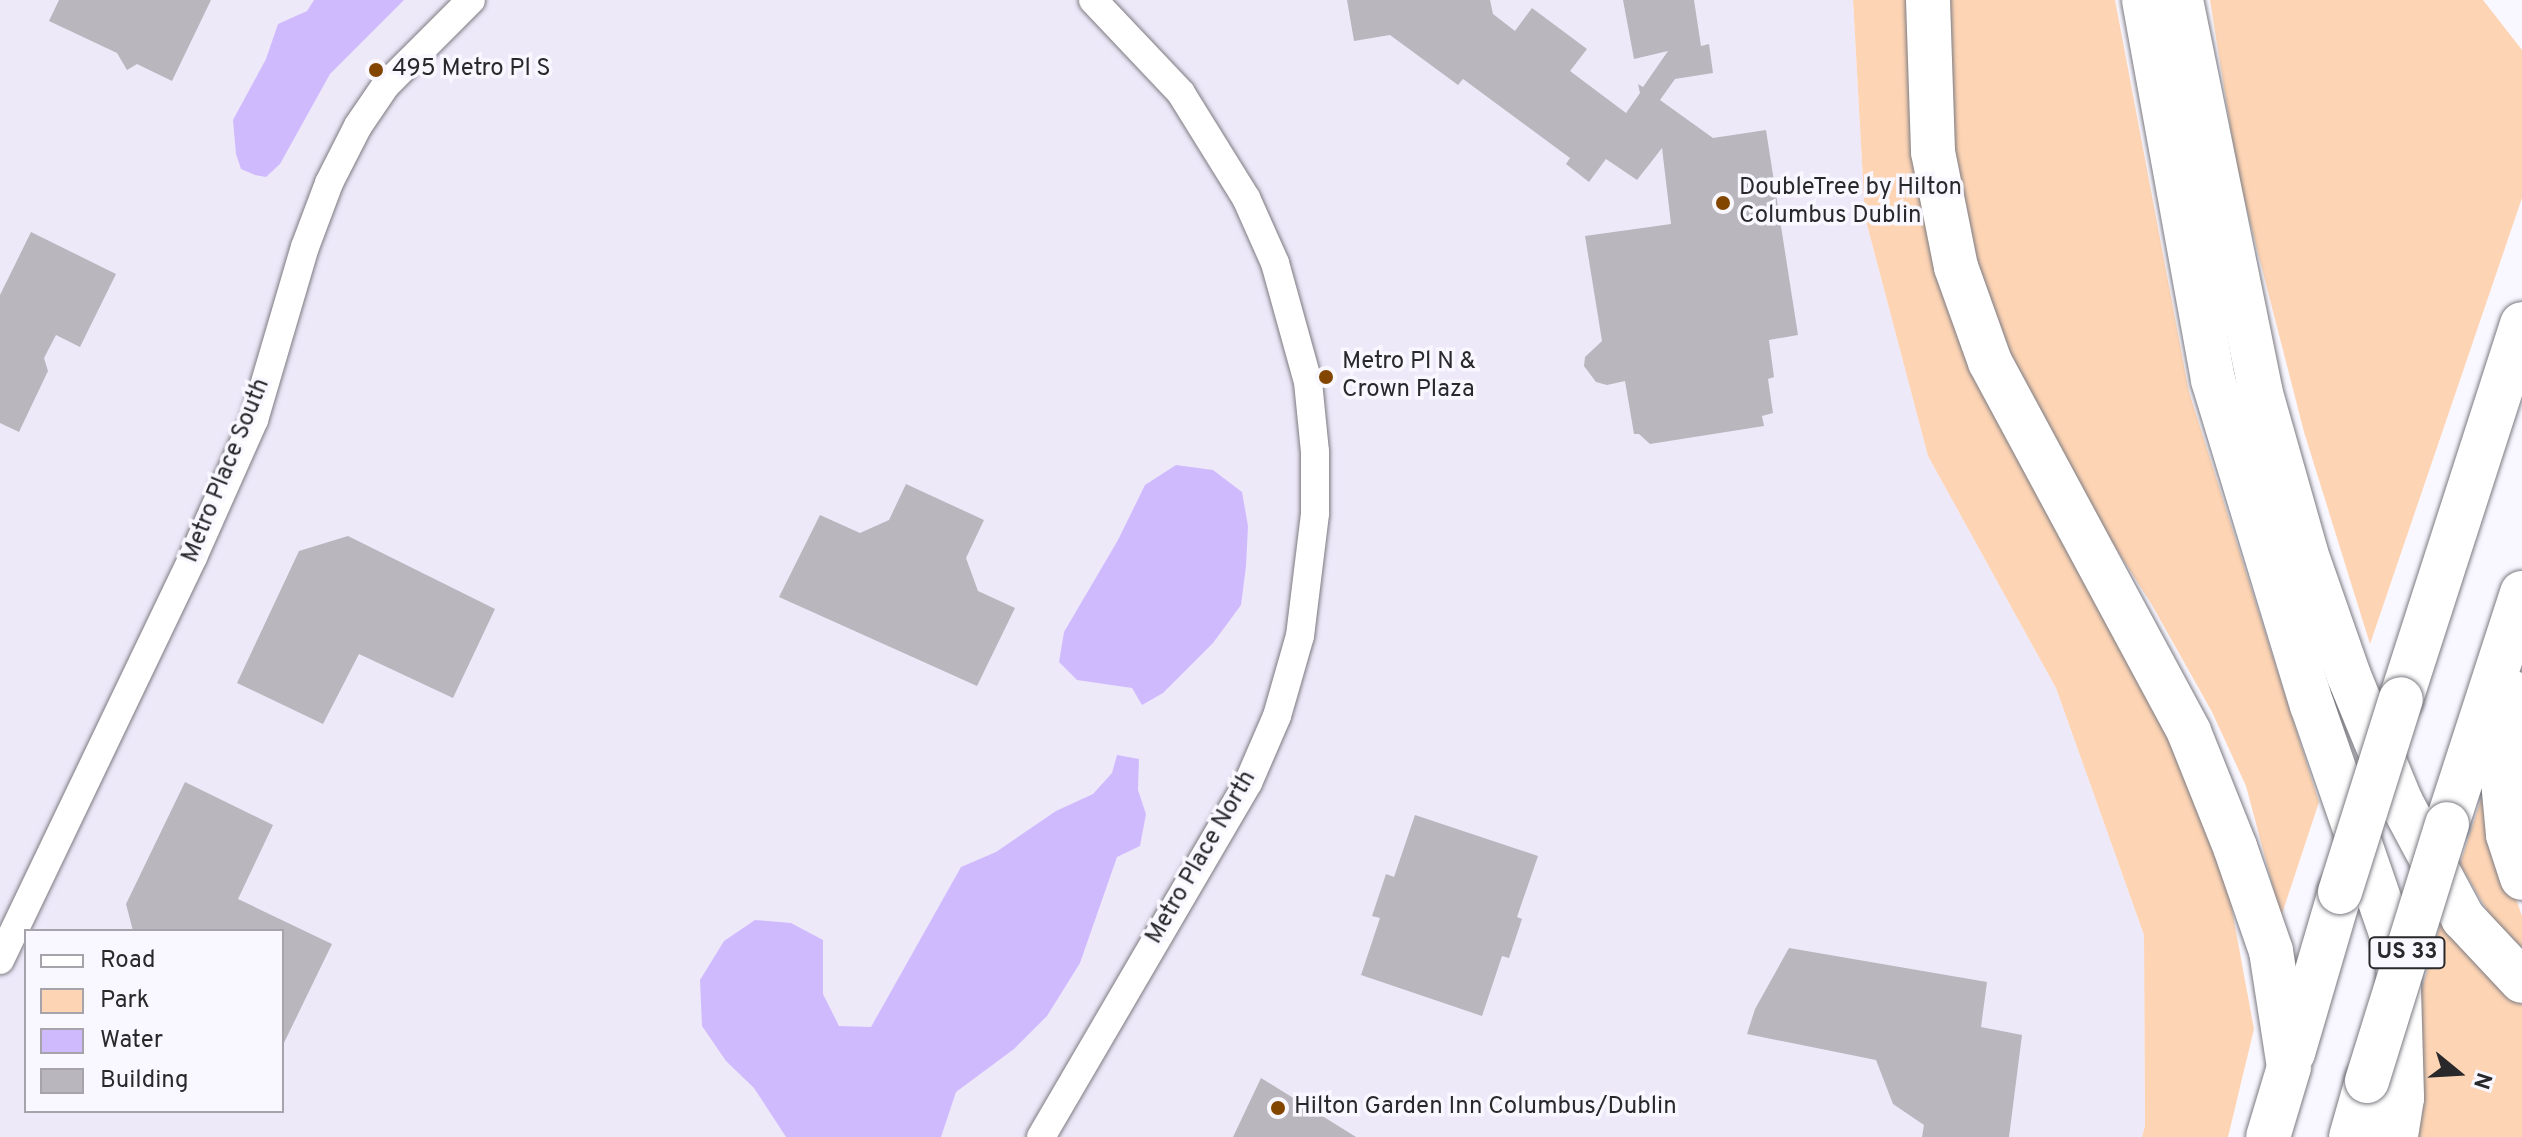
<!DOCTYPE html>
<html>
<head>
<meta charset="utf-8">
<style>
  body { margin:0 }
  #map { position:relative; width:2522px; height:1137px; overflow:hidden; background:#f9f7ff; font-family:Overpass,sans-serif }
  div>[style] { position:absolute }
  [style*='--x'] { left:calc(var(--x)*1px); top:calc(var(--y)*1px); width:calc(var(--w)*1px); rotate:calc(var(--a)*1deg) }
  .built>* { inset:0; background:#eee9f9 }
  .green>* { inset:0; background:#fed5b4 }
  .water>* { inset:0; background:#d0bafe }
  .building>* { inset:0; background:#b9b6be }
  .roads { filter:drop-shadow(0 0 2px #7c7a81) drop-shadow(0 0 2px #7c7a81) }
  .minor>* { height:28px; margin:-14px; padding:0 14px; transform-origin:14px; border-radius:14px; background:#fff }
  .primary>* { height:44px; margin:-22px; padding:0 22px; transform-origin:22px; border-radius:22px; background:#fff }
  .motorway>* { height:44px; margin:-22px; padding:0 22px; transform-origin:22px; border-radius:22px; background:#fff }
  .bridges { filter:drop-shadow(0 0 2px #7c7a81) drop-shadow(0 0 2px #7c7a81) }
  .motorway-bridge>* { height:44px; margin:-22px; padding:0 22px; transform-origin:22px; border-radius:22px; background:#fff }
  .dots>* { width:22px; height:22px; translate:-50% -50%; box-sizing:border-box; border:4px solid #f9f7ff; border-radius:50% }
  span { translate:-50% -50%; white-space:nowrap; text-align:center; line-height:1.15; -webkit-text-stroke:7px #f9f7ff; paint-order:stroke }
  .shield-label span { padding:2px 6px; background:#f9f7ff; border:2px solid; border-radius:6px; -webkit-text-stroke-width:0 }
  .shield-label { font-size:22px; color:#29282b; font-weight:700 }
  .poi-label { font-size:24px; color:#29282b }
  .left { translate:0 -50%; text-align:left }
  .street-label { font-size:24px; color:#29282b }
  .legend { position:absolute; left:24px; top:929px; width:260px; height:184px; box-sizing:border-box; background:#f9f7ff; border:2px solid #a6a4aa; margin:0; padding:10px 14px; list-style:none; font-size:24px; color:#29282b }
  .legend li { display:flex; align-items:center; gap:16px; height:40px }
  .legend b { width:40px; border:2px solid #a6a4aa }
  .north { position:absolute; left:2418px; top:1033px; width:80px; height:80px; -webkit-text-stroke:6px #f9f7ff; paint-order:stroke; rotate:108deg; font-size:22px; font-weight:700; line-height:32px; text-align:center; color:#29282b }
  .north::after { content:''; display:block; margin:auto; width:28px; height:36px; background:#29282b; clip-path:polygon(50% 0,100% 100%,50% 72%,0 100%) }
</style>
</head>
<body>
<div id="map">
  <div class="built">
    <div style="clip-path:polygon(evenodd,0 0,1853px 0,1865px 217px,1928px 456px,2056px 688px,2144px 935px,2145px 1126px,2142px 1137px,0 1137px,0 0,26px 931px,282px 931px,282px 1111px,26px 1111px,26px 931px)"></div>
  </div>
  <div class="green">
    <div style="clip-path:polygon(1853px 0,1913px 0,1938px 242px,2182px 756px,2227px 883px,2254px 1029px,2228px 1137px,2142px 1137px,2145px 1126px,2144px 935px,2056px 688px,1928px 456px,1865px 217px)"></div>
    <div style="clip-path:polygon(1948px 0,2115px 0,2189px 392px,2319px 802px,2281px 917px,2246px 786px,2212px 712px,2152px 605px,2024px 404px,1972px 254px,1951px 126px)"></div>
    <div style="clip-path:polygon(2210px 0,2483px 0,2522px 50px,2522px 198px,2370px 644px,2304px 432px,2238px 175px)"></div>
    <div style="clip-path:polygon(2490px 772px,2502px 858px,2522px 916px,2522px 948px,2491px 917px,2460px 864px)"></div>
    <div style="clip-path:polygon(2441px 923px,2522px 1005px,2522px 1137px,2415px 1137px,2414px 1016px)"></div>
  </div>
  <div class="water">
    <div style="clip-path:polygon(314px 0,404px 0,330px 74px,280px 164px,266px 177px,255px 175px,241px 169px,236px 154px,233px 120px,266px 59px,278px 24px,307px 11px)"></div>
    <div style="clip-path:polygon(1176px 465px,1213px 470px,1242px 492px,1248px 526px,1246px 566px,1241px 605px,1213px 643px,1163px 693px,1142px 705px,1132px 688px,1077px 680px,1059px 662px,1064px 632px,1118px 540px,1145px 485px)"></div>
    <div style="clip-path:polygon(1117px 755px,1139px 759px,1138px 790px,1146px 814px,1140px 846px,1117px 857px,1080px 963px,1047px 1016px,1014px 1049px,956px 1092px,941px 1137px,786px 1137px,754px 1088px,726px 1061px,702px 1026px,700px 980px,724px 941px,755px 920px,791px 923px,823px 940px,823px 994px,839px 1026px,871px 1027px,961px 867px,996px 852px,1056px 811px,1093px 794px,1112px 773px)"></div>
  </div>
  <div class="building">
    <div style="clip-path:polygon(59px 0,211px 0,172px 81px,137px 64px,127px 70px,117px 53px,49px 21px)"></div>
    <div style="clip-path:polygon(1347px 0,1490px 0,1493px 14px,1515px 31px,1532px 8px,1587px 49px,1570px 71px,1626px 113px,1640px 93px,1638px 84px,1643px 87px,1668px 51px,1634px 59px,1623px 0,1694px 0,1701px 46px,1709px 44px,1713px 73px,1675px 79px,1660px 100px,1713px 138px,1766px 130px,1798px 335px,1769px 340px,1774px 377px,1768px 379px,1773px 413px,1762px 416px,1764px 426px,1650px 444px,1639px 434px,1634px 434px,1625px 381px,1607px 385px,1596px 382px,1584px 366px,1585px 357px,1602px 341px,1585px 236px,1671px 224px,1662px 148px,1637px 180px,1606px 159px,1589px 182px,1566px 164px,1570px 158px,1463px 79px,1458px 85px,1390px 35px,1354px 41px)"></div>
    <div style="clip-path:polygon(31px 232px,116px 274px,80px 347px,56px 335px,44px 358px,48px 371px,19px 432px,0 423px,0 295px)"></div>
    <div style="clip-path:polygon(906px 484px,984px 520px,966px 558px,978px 591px,1015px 608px,977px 686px,779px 597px,820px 515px,860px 533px,889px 520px)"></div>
    <div style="clip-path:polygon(348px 536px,495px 609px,453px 698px,359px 654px,323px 724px,237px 683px,299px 551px)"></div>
    <div style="clip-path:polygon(185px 782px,273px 825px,238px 899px,332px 944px,282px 1047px,282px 931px,133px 931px,126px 904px)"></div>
    <div style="clip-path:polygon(1415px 815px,1538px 856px,1517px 917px,1522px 919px,1509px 958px,1502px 956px,1482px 1016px,1361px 975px,1380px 918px,1372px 916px,1386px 874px,1394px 877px)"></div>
    <div style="clip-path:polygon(1789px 948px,1987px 982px,1981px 1027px,2022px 1035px,2009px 1137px,1922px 1137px,1924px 1125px,1893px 1104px,1876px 1060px,1747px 1034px,1755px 1009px)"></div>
    <div style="clip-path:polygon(1261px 1078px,1356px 1137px,1233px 1137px)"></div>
  </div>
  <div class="roads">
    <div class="minor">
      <div style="--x:0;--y:960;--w:447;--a:-64.4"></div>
      <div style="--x:193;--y:557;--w:150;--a:-66"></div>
      <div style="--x:254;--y:420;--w:180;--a:-73.6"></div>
      <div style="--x:305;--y:247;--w:68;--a:-69.4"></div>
      <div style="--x:329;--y:183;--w:64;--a:-63"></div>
      <div style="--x:358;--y:126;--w:50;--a:-55.7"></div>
      <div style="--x:386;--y:85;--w:120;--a:-45"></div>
      <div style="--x:1041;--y:1137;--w:410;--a:-59.7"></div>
      <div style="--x:1248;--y:783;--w:73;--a:-66.6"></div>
      <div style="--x:1277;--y:716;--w:83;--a:-74"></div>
      <div style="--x:1300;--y:636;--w:124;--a:-83"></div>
      <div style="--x:1315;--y:513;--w:61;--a:-90"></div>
      <div style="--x:1315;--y:452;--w:70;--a:-95.7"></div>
      <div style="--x:1308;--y:382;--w:123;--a:-105.5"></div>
      <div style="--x:1275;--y:263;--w:71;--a:-114"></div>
      <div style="--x:1246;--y:198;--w:123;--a:-121.8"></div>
      <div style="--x:1181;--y:93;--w:128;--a:-133.4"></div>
    </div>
    <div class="primary">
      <div style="--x:2268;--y:1137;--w:73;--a:-73.3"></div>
    </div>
    <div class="motorway">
      <div style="--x:1928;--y:0;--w:152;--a:88.1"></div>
      <div style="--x:1933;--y:152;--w:117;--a:78.7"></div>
      <div style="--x:1956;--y:267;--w:101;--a:70.3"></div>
      <div style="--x:1990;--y:362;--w:420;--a:61.7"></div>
      <div style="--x:2189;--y:732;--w:124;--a:68.2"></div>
      <div style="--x:2235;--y:847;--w:110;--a:70.9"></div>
      <div style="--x:2271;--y:951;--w:117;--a:81.2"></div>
      <div style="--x:2144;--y:0;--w:386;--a:79.7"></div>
      <div style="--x:2213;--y:380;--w:340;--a:73.1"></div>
      <div style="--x:2312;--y:705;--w:262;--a:70.9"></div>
      <div style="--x:2398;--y:953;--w:145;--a:88.4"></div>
      <div style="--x:2402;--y:1098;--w:39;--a:99"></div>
      <div style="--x:2181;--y:0;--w:398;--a:78.5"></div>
      <div style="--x:2260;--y:390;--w:169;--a:74.2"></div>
      <div style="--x:2306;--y:553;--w:130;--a:70.7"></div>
      <div style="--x:2349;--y:676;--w:136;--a:67.6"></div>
      <div style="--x:2401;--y:802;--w:132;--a:61.9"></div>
      <div style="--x:2463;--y:918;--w:86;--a:46.9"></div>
      <div style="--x:2511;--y:692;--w:79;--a:96.6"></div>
      <div style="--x:2502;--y:770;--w:65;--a:84.7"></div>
      <div style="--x:2508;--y:835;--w:45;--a:72"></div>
      <div style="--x:2401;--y:699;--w:394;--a:-72.1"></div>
      <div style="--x:2447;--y:824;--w:243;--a:-72"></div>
      <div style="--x:2293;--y:1053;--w:168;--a:-73.7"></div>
      <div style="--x:2351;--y:1137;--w:58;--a:-74.1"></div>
    </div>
  </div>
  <div class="bridges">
    <div class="motorway-bridge">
      <div style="--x:2340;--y:892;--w:202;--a:-72.5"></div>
      <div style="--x:2367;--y:1081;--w:269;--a:-72.7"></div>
    </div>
  </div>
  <div class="dots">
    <div style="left:376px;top:70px;background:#824600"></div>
    <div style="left:1723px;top:203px;background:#824600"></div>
    <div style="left:1326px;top:377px;background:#824600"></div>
    <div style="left:1278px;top:1108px;background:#824600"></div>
  </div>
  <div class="shield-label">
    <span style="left:2407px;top:953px">US 33</span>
  </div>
  <div class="poi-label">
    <span class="left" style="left:392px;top:70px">495 Metro Pl S</span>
    <span class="left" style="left:1739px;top:203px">DoubleTree by Hilton<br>Columbus Dublin</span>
    <span class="left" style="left:1342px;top:377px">Metro Pl N &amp;<br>Crown Plaza</span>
    <span class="left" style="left:1294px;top:1108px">Hilton Garden Inn Columbus/Dublin</span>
  </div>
  <div class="street-label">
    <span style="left:227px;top:471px;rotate:-68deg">Metro Place South</span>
    <span style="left:1202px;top:858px;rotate:-60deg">Metro Place North</span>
  </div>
  <ul class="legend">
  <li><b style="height:10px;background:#fff"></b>Road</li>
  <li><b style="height:22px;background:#fed5b4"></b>Park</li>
  <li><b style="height:22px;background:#d0bafe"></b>Water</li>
  <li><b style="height:22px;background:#b9b6be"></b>Building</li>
  </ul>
  <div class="north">N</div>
</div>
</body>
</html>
